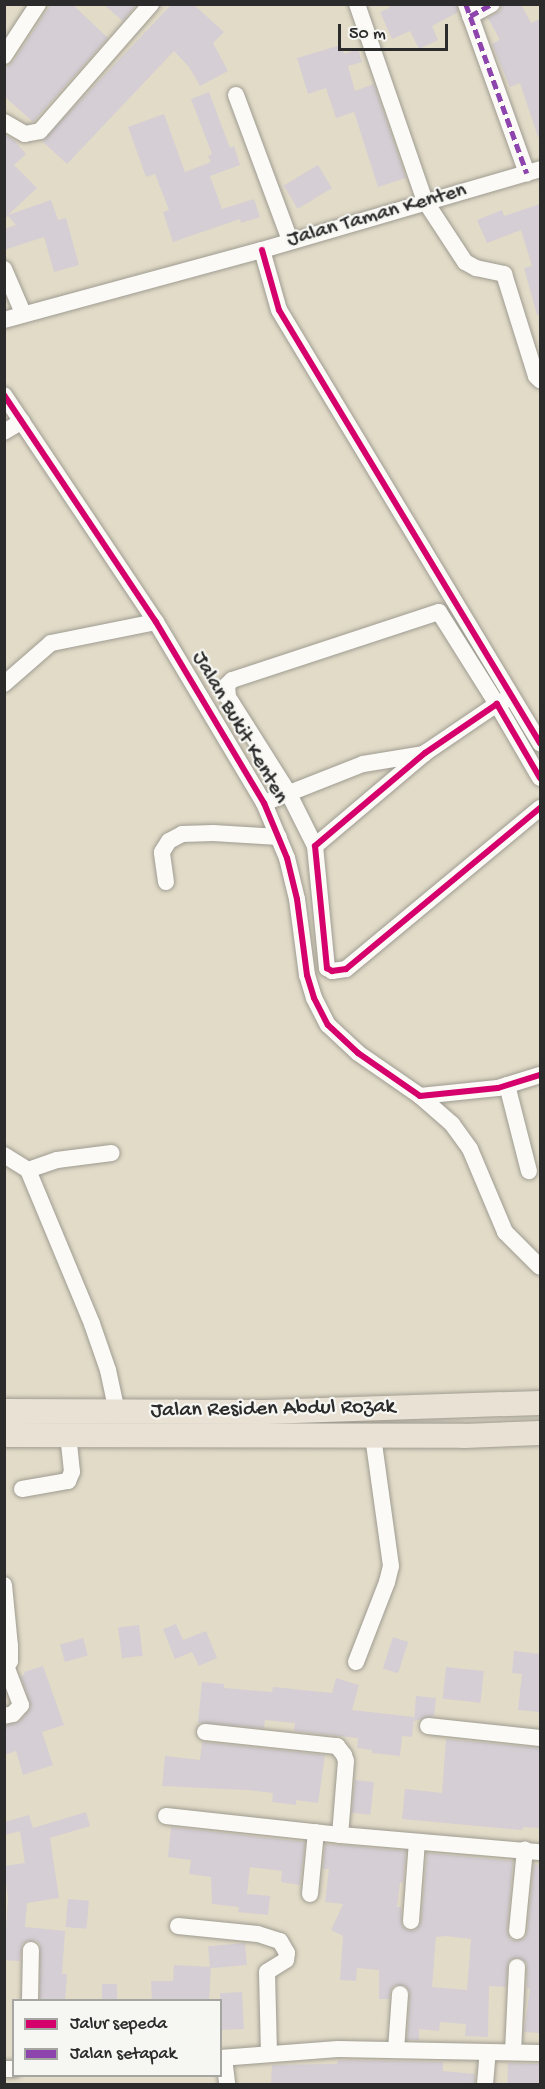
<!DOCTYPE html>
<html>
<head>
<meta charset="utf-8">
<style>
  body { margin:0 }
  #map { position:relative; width:545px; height:2089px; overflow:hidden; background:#e2dbc8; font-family:"Gochi Hand",sans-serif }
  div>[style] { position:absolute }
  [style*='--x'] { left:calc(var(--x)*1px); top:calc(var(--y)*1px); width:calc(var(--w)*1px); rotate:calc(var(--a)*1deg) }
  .building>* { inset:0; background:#d5ced4; transform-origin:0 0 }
  .roads { filter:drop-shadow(0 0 2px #9f9c91) drop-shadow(0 0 2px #9f9c91) }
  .minor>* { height:16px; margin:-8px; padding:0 8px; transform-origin:8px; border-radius:8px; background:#fbfaf7 }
  .highway>* { height:24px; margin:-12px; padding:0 12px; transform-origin:12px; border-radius:12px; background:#e9e1d4 }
  .quiet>* { height:4.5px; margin-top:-2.25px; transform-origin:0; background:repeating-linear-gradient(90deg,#8e44ad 0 9px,transparent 0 13.5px) }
  .cycleway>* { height:6px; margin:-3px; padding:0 3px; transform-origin:3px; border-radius:3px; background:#d6006c }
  span { translate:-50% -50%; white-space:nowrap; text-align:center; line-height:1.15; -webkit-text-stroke:4.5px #f6f6f2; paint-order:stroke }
  .street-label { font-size:22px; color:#2b2b2b }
  .frame { position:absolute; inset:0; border:6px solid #2b2b2b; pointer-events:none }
  .legend { position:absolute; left:12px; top:1999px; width:210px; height:78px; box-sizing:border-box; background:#f6f6f2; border:2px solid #a5a5a2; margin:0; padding:8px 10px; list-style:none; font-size:18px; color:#2b2b2b }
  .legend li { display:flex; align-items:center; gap:12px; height:30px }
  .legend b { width:30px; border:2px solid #a5a5a2 }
  .scale { position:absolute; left:338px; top:24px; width:110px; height:27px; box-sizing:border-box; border:3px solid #2b2b2b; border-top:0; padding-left:8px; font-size:18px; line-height:21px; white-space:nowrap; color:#2b2b2b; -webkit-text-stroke:4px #f6f6f2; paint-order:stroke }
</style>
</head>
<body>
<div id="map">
  <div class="building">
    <div style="clip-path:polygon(51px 4px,72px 4px,108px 38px,33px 122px,4px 96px,4px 69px,13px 62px)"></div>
    <div style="clip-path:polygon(103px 4px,137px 4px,123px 21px)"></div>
    <div style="clip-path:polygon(172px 4px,193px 4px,224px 32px,213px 43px,228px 71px,200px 86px,189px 67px,174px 51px,67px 164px,42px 141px)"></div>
    <div style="clip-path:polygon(387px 4px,456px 4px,458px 12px,432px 26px,438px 40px,419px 49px,410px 31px,392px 39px,380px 12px,390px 8px)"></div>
    <div style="clip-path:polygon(502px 4px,521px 4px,531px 23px,540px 19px,540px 137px,538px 137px,520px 83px,510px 87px,492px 44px,500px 40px,488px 18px,501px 10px)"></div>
    <div style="clip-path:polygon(341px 45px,344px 54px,358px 49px,362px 62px,348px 66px,355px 91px,374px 84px,406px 178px,378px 187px,354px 112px,336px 118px,326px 88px,308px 94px,297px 58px)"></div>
    <div style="clip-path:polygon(209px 92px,230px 148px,234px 146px,240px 165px,210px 176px,222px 209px,254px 199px,260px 217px,241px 223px,240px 219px,173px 242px,163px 212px,169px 210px,155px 174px,146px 177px,128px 127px,164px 114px,185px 172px,211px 162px,208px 156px,212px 154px,191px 99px)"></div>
    <div style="clip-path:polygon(4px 134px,14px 140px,26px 154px,14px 165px,37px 188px,8px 215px,51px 200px,58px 220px,66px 218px,79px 265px,54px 272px,44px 237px,4px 250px,4px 229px,16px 225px,8px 216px,4px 219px)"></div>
    <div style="left:318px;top:165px;width:27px;height:40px;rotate:59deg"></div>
    <div style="clip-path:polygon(540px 204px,540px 314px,537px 315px,524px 268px,532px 266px,521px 230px,487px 243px,477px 220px,502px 210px,504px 216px)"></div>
    <div style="clip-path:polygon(176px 1624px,183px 1640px,206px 1631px,217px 1658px,199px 1666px,192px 1652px,175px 1659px,163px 1629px)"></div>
    <div style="left:139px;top:1625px;width:31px;height:21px;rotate:83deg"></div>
    <div style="left:393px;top:1637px;width:16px;height:33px;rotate:18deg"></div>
    <div style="left:83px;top:1638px;width:18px;height:24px;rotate:74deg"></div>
    <div style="clip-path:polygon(514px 1651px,540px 1654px,540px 1712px,518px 1710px,522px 1674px,512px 1673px)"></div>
    <div style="clip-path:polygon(43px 1666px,64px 1725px,42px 1732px,53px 1765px,23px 1775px,16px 1751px,4px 1755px,4px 1726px,20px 1721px,31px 1707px,21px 1676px,25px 1675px,24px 1672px)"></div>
    <div style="left:446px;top:1667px;width:38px;height:32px;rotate:6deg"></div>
    <div style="clip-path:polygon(336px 1678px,359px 1685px,352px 1710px,414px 1717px,412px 1737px,402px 1736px,400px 1756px,372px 1753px,372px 1750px,357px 1748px,358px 1738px,294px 1731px,295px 1723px,265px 1720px,264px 1728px,198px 1723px,202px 1682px,224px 1684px,224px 1688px,272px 1692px,273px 1687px,332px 1693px)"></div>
    <div style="clip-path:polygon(416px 1696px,436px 1698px,434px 1716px,414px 1721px)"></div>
    <div style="clip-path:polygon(446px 1739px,540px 1748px,540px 1828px,523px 1827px,522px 1830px,402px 1819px,405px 1789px,442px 1793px)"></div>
    <div style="clip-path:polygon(202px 1742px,325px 1755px,318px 1803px,296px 1800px,296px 1805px,272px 1802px,273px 1793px,247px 1790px,162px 1786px,165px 1756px,200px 1760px)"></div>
    <div style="left:355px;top:1780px;width:19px;height:33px;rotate:6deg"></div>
    <div style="clip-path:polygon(86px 1812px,90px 1826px,50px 1838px,59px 1898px,27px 1903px,25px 1927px,65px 1931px,62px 1974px,67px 1974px,65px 2001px,40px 2001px,40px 1944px,36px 1941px,26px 1941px,22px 1945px,20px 1961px,4px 1960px,8px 1898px,4px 1866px,25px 1863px,20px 1831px,4px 1835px,4px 1822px,29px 1815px,33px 1828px)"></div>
    <div style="clip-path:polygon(171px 1827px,305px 1842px,300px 1885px,281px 1882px,282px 1871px,250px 1867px,247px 1894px,270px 1896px,268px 1915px,238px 1912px,239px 1907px,212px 1904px,211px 1877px,189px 1874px,191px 1860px,168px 1857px)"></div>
    <div style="clip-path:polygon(evenodd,325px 1844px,406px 1851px,403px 1883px,400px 1882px,397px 1907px,401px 1907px,402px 1926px,410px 1931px,416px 1930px,421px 1922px,427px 1853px,513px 1861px,507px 1931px,510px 1939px,517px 1941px,525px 1938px,527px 1933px,534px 1864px,540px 1865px,540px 2033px,524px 2032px,530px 1989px,527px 1988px,527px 1963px,517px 1957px,508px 1962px,506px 1987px,489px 1986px,488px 2037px,465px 2036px,466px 2024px,440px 2022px,439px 2031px,419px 2029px,419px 2040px,407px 2040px,410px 1995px,406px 1986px,395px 1985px,391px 1989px,389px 1999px,379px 1999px,379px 1970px,357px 1968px,356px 1981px,340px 1980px,343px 1936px,331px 1930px,343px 1904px,325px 1902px,329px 1869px,323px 1869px,325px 1844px,446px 1936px,471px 1939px,467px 1990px,432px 1987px,436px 1937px,446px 1936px)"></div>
    <div style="left:68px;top:1899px;width:21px;height:28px;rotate:5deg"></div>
    <div style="left:245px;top:1943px;width:22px;height:37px;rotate:85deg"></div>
    <div style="clip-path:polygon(174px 1965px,211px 1967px,209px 2001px,152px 2000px,151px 1981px,173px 1981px)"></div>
    <div style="left:102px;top:1984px;width:15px;height:17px"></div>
    <div style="left:242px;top:1992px;width:37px;height:22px;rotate:87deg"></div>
    <div style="clip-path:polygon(338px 2060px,443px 2062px,443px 2071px,475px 2074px,475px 2085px,271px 2085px,272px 2065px,337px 2064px)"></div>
    <div style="left:508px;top:2063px;width:32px;height:22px;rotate:2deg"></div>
  </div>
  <div class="roads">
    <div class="minor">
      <div style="--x:357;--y:4;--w:208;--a:71"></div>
      <div style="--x:425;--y:201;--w:73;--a:56.7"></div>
      <div style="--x:465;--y:262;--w:13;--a:29"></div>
      <div style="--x:476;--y:268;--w:29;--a:12"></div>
      <div style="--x:504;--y:274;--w:107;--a:72.6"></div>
      <div style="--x:536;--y:376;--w:6;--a:45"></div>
      <div style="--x:466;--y:4;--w:180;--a:70.2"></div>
      <div style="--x:470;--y:16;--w:25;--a:-29"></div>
      <div style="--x:4;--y:56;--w:62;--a:-56.8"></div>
      <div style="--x:236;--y:95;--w:155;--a:69.6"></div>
      <div style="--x:4;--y:122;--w:24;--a:30"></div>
      <div style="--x:25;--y:134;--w:15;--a:-11"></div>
      <div style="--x:40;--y:131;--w:169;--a:-48.8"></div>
      <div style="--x:262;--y:250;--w:62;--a:74.2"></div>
      <div style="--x:279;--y:310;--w:506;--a:58.92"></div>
      <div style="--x:4;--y:269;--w:48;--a:66.6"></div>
      <div style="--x:4;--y:320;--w:267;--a:-15.2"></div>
      <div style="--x:262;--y:250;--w:290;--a:-16.2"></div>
      <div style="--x:4;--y:395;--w:273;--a:56.2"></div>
      <div style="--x:156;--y:622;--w:211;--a:59.2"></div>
      <div style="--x:264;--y:803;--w:60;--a:67.3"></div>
      <div style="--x:287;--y:858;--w:42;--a:76.3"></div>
      <div style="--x:297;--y:899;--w:77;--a:82.5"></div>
      <div style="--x:307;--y:975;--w:24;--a:73"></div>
      <div style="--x:314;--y:998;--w:30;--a:63"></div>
      <div style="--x:328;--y:1025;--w:41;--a:43"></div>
      <div style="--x:358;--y:1053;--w:75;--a:34.7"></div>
      <div style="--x:420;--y:1096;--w:78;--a:-5.9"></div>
      <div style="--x:498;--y:1088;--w:44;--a:-17.2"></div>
      <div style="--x:4;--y:432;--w:21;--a:-31"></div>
      <div style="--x:4;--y:684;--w:62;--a:-41.1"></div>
      <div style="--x:51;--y:643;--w:107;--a:-11.3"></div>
      <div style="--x:540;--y:778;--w:86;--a:-120.2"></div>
      <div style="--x:497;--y:704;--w:87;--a:145.8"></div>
      <div style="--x:425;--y:753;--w:144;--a:139.8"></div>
      <div style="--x:315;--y:846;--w:123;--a:84.4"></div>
      <div style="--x:327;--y:968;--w:6;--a:31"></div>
      <div style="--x:332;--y:971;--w:14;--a:-8"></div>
      <div style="--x:346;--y:969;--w:252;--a:-39.7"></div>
      <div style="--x:264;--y:803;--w:106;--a:-21.5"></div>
      <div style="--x:363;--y:764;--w:62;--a:-9.3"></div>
      <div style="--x:315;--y:846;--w:60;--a:-116.6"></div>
      <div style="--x:288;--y:792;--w:112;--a:-122.3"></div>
      <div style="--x:228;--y:697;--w:12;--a:-95"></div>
      <div style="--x:227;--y:685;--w:7;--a:-45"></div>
      <div style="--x:232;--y:680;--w:218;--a:-18.2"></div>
      <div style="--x:439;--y:612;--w:109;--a:57.8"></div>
      <div style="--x:497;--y:704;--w:11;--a:-27"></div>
      <div style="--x:166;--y:882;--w:30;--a:-98"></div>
      <div style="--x:162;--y:852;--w:13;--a:-58"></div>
      <div style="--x:169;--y:841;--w:15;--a:-28"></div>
      <div style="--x:182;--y:834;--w:31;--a:-2"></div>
      <div style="--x:213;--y:833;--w:66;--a:3.5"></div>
      <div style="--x:507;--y:1085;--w:89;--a:75.7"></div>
      <div style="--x:420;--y:1096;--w:43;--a:41.2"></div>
      <div style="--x:452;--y:1124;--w:31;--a:54"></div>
      <div style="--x:470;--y:1149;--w:90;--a:67.1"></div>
      <div style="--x:505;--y:1232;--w:49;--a:45"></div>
      <div style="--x:4;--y:1155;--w:28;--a:32"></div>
      <div style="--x:28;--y:1170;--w:167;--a:67.4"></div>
      <div style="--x:92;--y:1324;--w:49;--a:70.8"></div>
      <div style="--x:108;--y:1370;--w:43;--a:77.9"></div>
      <div style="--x:28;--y:1170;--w:31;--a:-19"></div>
      <div style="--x:57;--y:1160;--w:55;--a:-7.3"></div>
      <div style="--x:22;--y:1489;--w:47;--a:-9.9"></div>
      <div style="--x:68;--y:1481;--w:10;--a:-66"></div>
      <div style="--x:72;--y:1472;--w:36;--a:-96"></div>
      <div style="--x:4;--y:1585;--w:61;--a:84.4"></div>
      <div style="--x:10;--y:1646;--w:15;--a:90"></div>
      <div style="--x:10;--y:1661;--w:13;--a:119"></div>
      <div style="--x:356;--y:1662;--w:86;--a:-68.8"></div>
      <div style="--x:387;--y:1582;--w:16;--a:-76"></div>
      <div style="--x:391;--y:1566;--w:131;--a:-97.9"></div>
      <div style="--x:4;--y:1716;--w:9;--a:-13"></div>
      <div style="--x:13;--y:1714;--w:12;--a:-48"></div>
      <div style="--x:21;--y:1705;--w:36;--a:-111"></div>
      <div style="--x:428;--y:1726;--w:113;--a:6.1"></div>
      <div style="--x:205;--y:1732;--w:133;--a:6.1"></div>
      <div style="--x:337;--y:1746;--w:11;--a:52"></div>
      <div style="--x:344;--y:1755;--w:6;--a:72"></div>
      <div style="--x:346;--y:1761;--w:74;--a:94.6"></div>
      <div style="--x:166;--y:1816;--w:175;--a:6.2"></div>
      <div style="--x:340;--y:1835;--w:201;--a:4.9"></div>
      <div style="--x:310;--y:1894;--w:62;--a:-84.5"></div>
      <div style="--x:411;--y:1921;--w:79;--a:-85.7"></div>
      <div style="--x:178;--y:1926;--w:80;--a:5.7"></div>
      <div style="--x:258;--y:1934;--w:23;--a:18"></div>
      <div style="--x:280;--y:1941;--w:14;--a:60"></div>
      <div style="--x:287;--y:1953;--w:7;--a:98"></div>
      <div style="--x:286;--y:1960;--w:22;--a:148"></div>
      <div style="--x:267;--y:1972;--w:81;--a:88.6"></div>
      <div style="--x:517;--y:1931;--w:82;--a:-84.4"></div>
      <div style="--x:30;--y:2000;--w:50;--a:-88.9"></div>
      <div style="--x:396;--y:2050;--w:56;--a:-85.9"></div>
      <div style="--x:513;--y:2052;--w:85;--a:-87.3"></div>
      <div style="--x:220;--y:2058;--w:118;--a:-4.4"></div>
      <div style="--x:338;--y:2049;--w:202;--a:1.1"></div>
      <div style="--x:224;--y:2058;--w:26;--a:83"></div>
      <div style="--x:4;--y:2069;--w:10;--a:0"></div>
      <div style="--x:485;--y:2084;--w:32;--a:-85"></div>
    </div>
    <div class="highway">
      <div style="--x:4;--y:1411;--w:261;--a:0.2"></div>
      <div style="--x:265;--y:1412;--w:275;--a:-1.9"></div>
      <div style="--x:4;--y:1435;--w:460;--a:0.1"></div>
      <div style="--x:464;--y:1436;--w:76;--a:-2.3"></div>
    </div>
  </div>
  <div class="quiet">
    <div style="--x:466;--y:4;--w:180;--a:70.2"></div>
    <div style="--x:470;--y:16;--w:25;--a:-29"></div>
  </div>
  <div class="cycleway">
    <div style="--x:262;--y:250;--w:62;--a:74.2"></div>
    <div style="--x:279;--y:310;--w:506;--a:58.92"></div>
    <div style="--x:4;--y:395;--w:273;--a:56.2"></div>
    <div style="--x:156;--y:622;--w:211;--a:59.2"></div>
    <div style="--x:264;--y:803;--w:60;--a:67.3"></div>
    <div style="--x:287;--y:858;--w:42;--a:76.3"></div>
    <div style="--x:297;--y:899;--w:77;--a:82.5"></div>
    <div style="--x:307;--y:975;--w:24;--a:73"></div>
    <div style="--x:314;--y:998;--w:30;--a:63"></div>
    <div style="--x:328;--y:1025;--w:41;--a:43"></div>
    <div style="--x:358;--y:1053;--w:75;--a:34.7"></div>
    <div style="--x:420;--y:1096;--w:78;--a:-5.9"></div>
    <div style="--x:498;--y:1088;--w:44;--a:-17.2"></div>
    <div style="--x:540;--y:778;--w:86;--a:-120.2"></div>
    <div style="--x:497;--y:704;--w:87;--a:145.8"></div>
    <div style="--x:425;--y:753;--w:144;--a:139.8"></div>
    <div style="--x:315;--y:846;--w:123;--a:84.4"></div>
    <div style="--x:327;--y:968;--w:6;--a:31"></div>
    <div style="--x:332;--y:971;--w:14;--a:-8"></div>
    <div style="--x:346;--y:969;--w:252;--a:-39.7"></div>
  </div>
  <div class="street-label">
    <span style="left:377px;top:216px;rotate:-16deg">Jalan Taman Kenten</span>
    <span style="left:239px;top:728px;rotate:60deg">Jalan Bukit Kenten</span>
    <span style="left:273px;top:1410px;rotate:-1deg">Jalan Residen Abdul Rozak</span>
  </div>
  <div class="frame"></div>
  <ul class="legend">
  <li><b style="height:8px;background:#d6006c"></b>Jalur sepeda</li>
  <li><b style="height:8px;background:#8e44ad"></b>Jalan setapak</li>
  </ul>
  <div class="scale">50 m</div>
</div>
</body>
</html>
